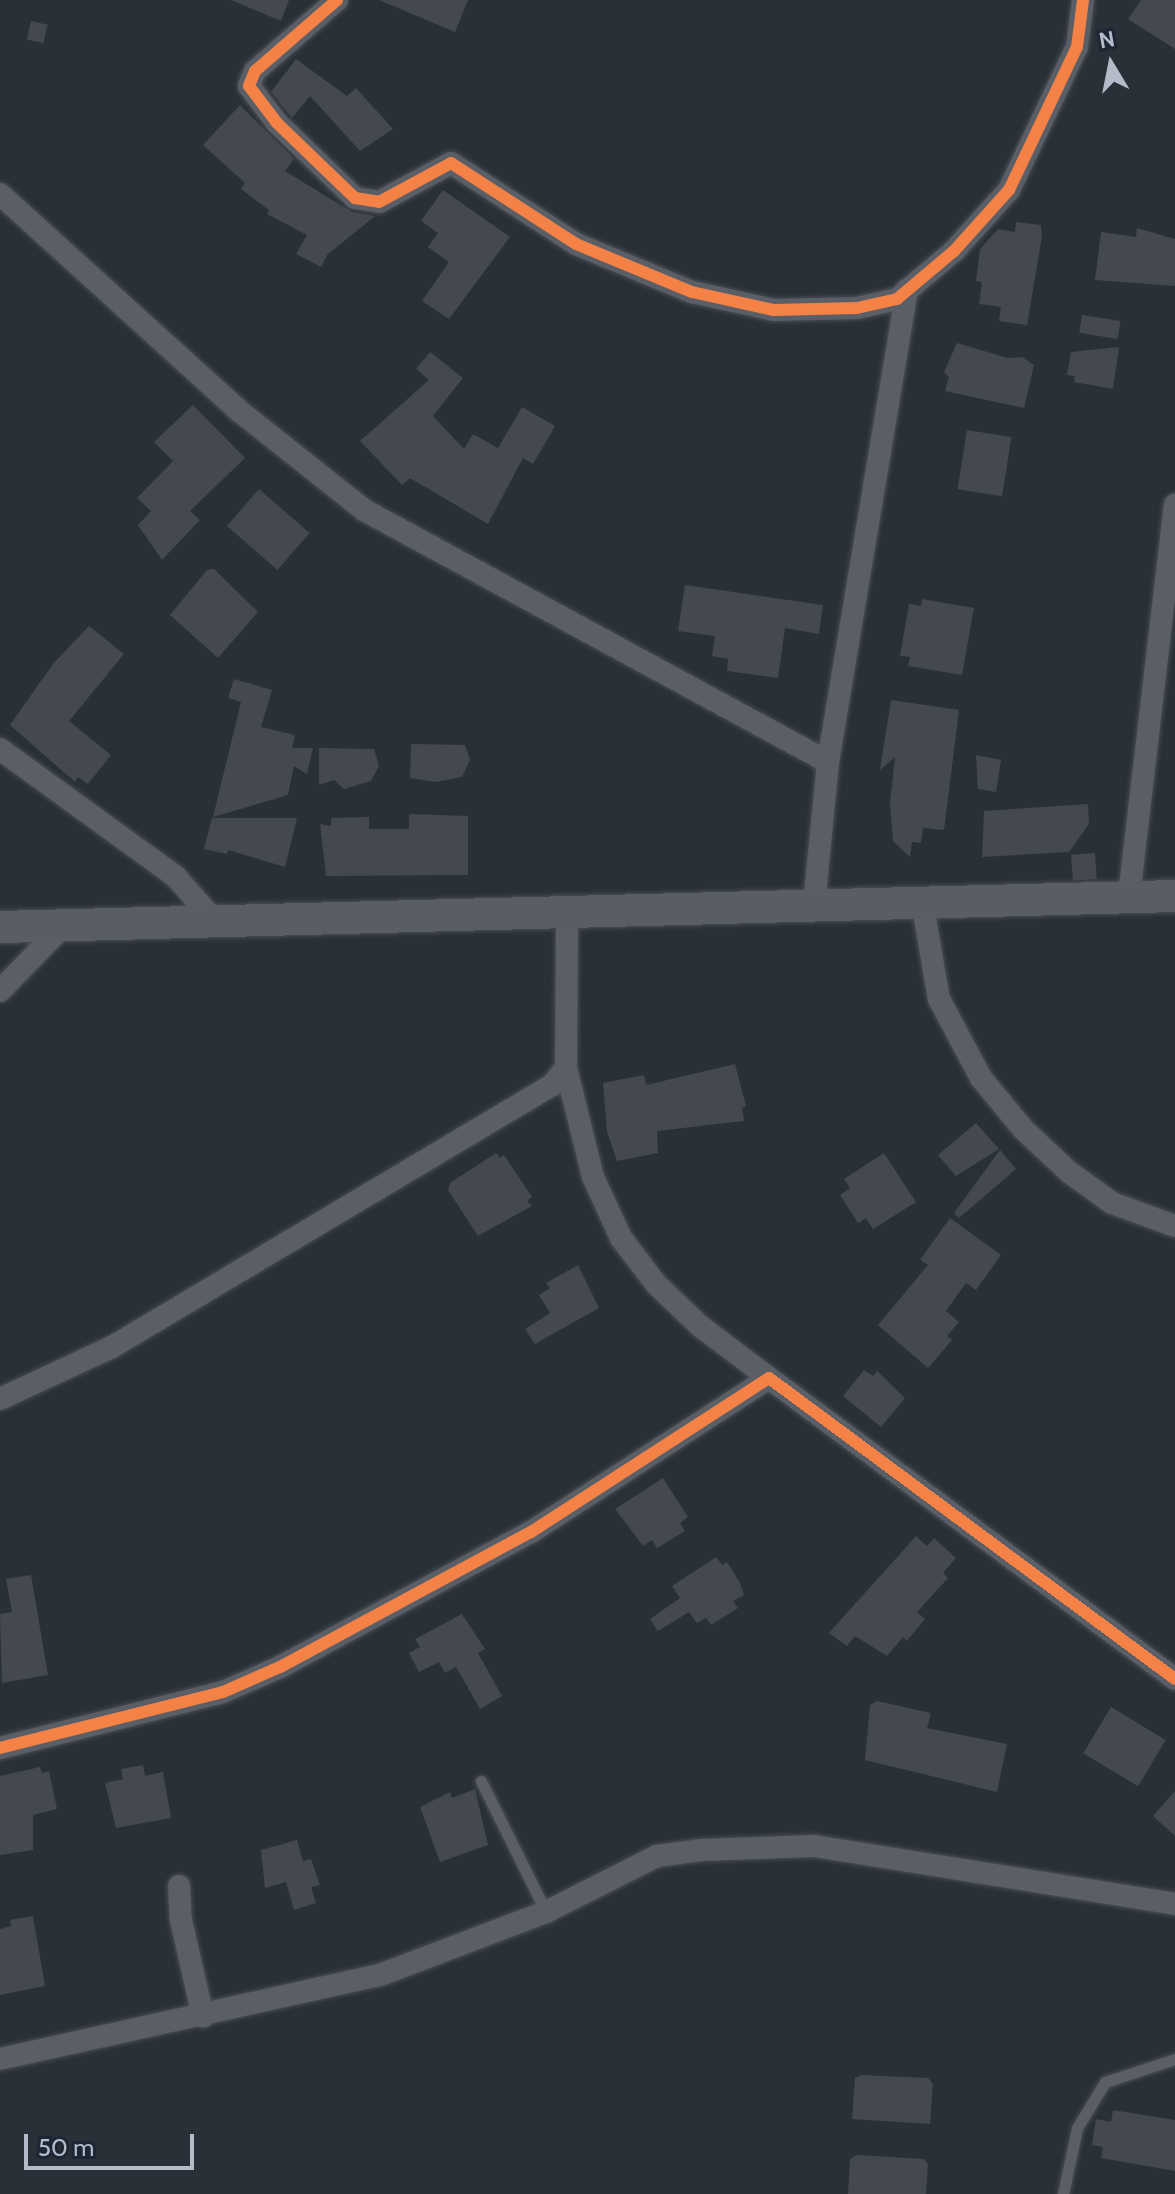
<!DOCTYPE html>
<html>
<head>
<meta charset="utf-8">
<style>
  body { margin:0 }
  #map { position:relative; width:1175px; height:2194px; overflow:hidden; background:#2a3038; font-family:Cabin,sans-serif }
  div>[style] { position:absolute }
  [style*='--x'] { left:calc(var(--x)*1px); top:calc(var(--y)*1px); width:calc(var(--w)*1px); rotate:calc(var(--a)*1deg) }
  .building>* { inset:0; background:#444950; transform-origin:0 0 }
  .roads { filter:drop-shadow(0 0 2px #484c53) drop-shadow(0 0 2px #484c53) }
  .lane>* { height:11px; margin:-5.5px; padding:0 5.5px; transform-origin:5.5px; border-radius:5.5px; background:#5a5e66 }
  .street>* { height:22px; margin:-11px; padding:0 11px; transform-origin:11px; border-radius:11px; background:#5a5e66 }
  .secondary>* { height:32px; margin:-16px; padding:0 16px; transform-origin:16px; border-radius:16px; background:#595d64 }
  .cycleway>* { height:12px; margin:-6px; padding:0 6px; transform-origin:6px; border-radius:6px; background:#f48246 }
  span { translate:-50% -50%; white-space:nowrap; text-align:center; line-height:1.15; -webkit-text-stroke:6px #1d2633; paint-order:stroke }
  .north { position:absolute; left:1071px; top:24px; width:80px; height:80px; -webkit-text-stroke:6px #1d2633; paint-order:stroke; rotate:350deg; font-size:22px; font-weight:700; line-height:32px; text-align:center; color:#b4bcc9 }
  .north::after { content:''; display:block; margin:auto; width:28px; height:36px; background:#b4bcc9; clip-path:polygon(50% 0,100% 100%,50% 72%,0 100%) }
  .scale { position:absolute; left:24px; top:2134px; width:170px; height:36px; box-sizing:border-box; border:4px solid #b4bcc9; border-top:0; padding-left:10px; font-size:24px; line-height:28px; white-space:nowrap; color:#b4bcc9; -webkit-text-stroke:6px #1d2633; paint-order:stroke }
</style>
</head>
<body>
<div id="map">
  <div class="building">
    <div style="clip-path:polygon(231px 0,289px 0,281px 21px)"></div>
    <div style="clip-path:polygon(379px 0,468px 0,455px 32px)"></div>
    <div style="clip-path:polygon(1141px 0,1175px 0,1175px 49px,1128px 19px)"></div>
    <div style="left:31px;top:21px;width:17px;height:19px;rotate:13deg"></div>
    <div style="clip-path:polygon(296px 59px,347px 96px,356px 88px,393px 129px,360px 151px,310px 96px,292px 118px,271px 92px)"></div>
    <div style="clip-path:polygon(240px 105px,294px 159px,285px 171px,352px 212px,375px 216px,327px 255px,321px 267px,296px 254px,307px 235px,267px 214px,269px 210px,241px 189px,245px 183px,203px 145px)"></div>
    <div style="clip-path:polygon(443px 190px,510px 237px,449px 319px,422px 301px,449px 262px,428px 247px,438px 233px,421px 221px)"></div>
    <div style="clip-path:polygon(1016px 222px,1041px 225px,1042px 236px,1027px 325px,999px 321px,1001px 307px,979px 304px,982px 282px,976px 281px,980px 249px,998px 229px,1015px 232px)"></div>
    <div style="clip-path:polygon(1137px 228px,1175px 239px,1175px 286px,1095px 280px,1101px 232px,1136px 237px)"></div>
    <div style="left:1082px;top:315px;width:39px;height:18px;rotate:9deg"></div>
    <div style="clip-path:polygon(957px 343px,1008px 358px,1022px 357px,1034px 365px,1024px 408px,945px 391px,949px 377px,944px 372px)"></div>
    <div style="clip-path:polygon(1119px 347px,1113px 389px,1074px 382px,1075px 376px,1067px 375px,1071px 352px)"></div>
    <div style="clip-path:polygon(430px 352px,463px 378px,433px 416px,464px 449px,473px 434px,498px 448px,522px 407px,555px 426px,533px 464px,523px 458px,488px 524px,410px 478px,402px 485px,360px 441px,429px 380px,416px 369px)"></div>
    <div style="clip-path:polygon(193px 405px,245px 458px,190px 511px,200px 520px,162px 560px,138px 525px,151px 511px,137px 498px,173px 461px,154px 442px)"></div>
    <div style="left:967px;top:430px;width:45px;height:60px;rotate:9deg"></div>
    <div style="left:259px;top:489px;width:67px;height:49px;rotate:41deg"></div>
    <div style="clip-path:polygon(214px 569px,258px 612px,218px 658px,170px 615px,207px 570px)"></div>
    <div style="clip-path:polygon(685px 585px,823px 605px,819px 634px,785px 628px,778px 678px,727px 671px,728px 659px,712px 656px,715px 636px,678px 631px)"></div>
    <div style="clip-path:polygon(922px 599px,974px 608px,962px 675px,908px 666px,910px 657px,900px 656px,909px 604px,921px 606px)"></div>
    <div style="clip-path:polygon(89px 626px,124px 654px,69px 721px,111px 755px,88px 784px,78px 777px,75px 782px,10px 725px,53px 664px)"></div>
    <div style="clip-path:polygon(234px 679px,272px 690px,261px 727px,295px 735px,292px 748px,313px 748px,307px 774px,294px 766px,288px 795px,213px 817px,241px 702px,228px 698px)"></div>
    <div style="clip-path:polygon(891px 700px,959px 710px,944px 830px,923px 828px,921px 843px,912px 842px,910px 857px,893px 841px,890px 802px,895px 757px,880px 770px)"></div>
    <div style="clip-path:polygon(411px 744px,465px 745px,470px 760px,462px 777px,436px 782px,410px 778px)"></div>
    <div style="clip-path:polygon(319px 748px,374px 749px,379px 766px,371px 781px,344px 789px,334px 780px,319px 785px)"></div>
    <div style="clip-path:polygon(976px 755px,1001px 760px,996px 792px,978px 789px)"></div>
    <div style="clip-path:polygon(1088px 804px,1089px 824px,1069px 852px,982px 857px,984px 811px)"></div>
    <div style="clip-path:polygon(409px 814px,468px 816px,468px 875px,326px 876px,320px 824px,331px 826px,331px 818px,369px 817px,369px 829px,409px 829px)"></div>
    <div style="clip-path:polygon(212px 818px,297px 818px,285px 867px,228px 850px,227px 854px,204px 849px)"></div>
    <div style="left:1095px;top:853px;width:26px;height:24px;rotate:86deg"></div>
    <div style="clip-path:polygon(735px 1064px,746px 1106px,742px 1108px,744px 1121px,657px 1131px,658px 1153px,617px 1161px,607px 1132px,603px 1083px,644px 1075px,646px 1085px)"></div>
    <div style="clip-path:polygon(976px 1123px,999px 1149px,956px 1176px,938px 1155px)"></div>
    <div style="clip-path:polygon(1000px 1150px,1016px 1169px,959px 1218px,954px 1213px)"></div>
    <div style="clip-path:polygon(496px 1153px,500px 1158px,504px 1155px,532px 1197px,527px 1201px,532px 1206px,478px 1236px,448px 1190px,450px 1183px)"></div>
    <div style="clip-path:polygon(884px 1153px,916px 1202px,873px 1229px,866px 1218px,858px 1223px,840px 1195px,850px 1188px,844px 1179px)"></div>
    <div style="clip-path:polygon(950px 1218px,1001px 1255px,976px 1290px,966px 1283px,946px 1311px,959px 1322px,947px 1336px,952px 1340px,928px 1368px,878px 1325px,928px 1265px,920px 1260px)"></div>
    <div style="clip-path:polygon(578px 1265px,599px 1308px,535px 1344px,525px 1329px,550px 1313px,539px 1295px,550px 1288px,546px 1283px)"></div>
    <div style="clip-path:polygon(864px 1370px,873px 1376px,877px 1371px,905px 1398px,881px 1427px,843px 1396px)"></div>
    <div style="clip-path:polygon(663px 1478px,688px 1517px,680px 1523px,685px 1531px,657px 1548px,652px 1540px,643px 1546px,615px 1509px)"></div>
    <div style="clip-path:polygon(916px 1536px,927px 1546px,934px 1538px,956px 1558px,943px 1573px,948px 1578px,917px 1612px,925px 1619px,907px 1641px,903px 1637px,887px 1656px,855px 1636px,847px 1646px,829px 1633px)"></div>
    <div style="clip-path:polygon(716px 1557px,722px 1565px,727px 1562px,740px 1583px,744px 1595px,733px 1601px,738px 1608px,711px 1625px,706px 1618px,697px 1623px,689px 1612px,658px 1631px,650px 1619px,680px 1598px,672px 1586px)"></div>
    <div style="clip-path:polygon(31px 1575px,48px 1675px,2px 1683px,0 1614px,12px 1612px,6px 1579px)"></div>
    <div style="clip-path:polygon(462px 1614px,485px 1649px,478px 1653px,502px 1696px,480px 1709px,456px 1667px,445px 1673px,439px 1662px,419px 1672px,409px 1653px,420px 1647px,415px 1639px)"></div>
    <div style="clip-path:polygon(877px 1701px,931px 1713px,927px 1728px,1007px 1744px,997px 1792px,865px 1760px,870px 1705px)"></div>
    <div style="left:1111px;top:1707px;width:64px;height:54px;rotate:31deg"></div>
    <div style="clip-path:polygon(143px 1765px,145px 1776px,163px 1772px,171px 1818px,116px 1828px,105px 1783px,123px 1779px,121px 1769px)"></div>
    <div style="clip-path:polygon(40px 1767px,42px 1773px,49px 1771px,57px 1809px,33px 1815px,33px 1850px,0 1855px,0 1776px)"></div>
    <div style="clip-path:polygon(475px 1789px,488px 1845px,440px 1862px,420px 1807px,450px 1792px,452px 1798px)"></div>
    <div style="clip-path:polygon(1175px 1791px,1175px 1836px,1153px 1816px)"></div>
    <div style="clip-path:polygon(297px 1840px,303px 1861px,311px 1859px,320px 1885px,311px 1887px,316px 1903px,294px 1910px,286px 1882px,265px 1888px,261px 1850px)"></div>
    <div style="clip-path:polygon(33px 1916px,45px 1986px,0 1995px,0 1929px,11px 1926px,10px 1920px)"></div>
    <div style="clip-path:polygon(861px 2075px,928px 2078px,933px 2084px,930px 2124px,852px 2119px,855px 2078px)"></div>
    <div style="clip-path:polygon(1113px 2110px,1175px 2120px,1175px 2171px,1101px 2158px,1103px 2147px,1092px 2145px,1096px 2119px,1111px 2122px)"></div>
    <div style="clip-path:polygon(857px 2155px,924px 2159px,928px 2164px,926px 2194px,848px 2194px,850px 2159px)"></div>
  </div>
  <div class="roads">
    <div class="lane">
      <div style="--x:481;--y:1781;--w:146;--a:63.6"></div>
      <div style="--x:1063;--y:2194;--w:67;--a:-78"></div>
      <div style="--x:1077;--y:2128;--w:54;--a:-58.7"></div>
      <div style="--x:1105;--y:2082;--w:74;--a:-18.2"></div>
    </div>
    <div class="street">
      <div style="--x:337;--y:0;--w:108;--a:139.1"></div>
      <div style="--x:255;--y:71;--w:16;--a:112"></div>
      <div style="--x:249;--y:86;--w:46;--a:52.9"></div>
      <div style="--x:277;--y:123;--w:108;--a:43.9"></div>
      <div style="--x:355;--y:198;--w:24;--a:9"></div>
      <div style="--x:379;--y:202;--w:82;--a:-28.4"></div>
      <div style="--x:451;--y:163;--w:149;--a:32.9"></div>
      <div style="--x:576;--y:244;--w:126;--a:22.5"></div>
      <div style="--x:692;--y:292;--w:84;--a:12.4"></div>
      <div style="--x:774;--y:310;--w:83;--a:-1.4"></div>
      <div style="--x:857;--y:308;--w:41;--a:-12.7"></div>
      <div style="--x:897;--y:299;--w:75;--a:-40.1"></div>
      <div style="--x:954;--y:251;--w:82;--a:-48"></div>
      <div style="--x:1009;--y:190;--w:158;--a:-64.6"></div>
      <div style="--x:1077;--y:47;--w:47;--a:-82.7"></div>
      <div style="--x:0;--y:194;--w:321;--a:42.2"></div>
      <div style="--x:238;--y:410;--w:161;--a:38.4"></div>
      <div style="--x:364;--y:510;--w:528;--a:28.51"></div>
      <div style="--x:0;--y:749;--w:216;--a:36"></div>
      <div style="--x:175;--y:876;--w:59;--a:48.4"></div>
      <div style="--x:1129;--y:896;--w:394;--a:-83.3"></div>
      <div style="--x:922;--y:901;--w:99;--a:80.2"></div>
      <div style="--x:939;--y:999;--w:89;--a:62"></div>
      <div style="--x:981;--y:1078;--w:66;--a:50.5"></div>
      <div style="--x:1023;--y:1129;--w:63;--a:43.1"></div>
      <div style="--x:1069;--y:1172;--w:53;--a:35.8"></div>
      <div style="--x:1112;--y:1203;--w:67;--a:20.1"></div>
      <div style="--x:814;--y:905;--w:144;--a:-84.4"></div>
      <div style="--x:828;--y:762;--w:479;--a:-80.5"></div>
      <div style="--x:0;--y:991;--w:91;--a:-45.9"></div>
      <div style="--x:566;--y:1068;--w:112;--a:76.1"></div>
      <div style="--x:593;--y:1177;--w:67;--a:65.3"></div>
      <div style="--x:621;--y:1238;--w:58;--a:52.7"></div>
      <div style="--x:656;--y:1284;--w:61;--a:43.7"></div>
      <div style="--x:700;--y:1326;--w:86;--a:37"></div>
      <div style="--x:0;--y:1399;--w:123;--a:-24.9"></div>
      <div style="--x:112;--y:1347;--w:512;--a:-30.77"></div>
      <div style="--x:552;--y:1085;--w:22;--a:-51"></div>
      <div style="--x:566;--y:1068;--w:155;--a:-89.6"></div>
      <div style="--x:0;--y:1748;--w:230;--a:-14.1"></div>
      <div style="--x:223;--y:1692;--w:62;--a:-23.7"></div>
      <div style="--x:280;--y:1667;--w:285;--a:-28.3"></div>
      <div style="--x:531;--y:1532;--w:283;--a:-32.9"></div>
      <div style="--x:769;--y:1378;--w:505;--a:36.55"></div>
      <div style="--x:179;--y:1886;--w:34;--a:87"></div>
      <div style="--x:181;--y:1920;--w:99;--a:77.2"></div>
      <div style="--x:0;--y:2059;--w:389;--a:-12.5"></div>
      <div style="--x:380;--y:1975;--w:178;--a:-20.8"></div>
      <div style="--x:546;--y:1912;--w:124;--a:-26.8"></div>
      <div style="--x:657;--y:1856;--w:44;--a:-7.8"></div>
      <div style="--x:701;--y:1850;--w:113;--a:-2"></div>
      <div style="--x:814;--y:1846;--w:366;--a:9.1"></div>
    </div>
    <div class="secondary">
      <div style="--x:0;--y:927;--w:1175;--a:-1.51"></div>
    </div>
  </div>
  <div class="cycleway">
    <div style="--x:337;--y:0;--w:108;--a:139.1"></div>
    <div style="--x:255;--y:71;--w:16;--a:112"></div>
    <div style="--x:249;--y:86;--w:46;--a:52.9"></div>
    <div style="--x:277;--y:123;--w:108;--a:43.9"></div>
    <div style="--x:355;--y:198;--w:24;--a:9"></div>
    <div style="--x:379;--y:202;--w:82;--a:-28.4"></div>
    <div style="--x:451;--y:163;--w:149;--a:32.9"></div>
    <div style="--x:576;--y:244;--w:126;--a:22.5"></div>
    <div style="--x:692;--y:292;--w:84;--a:12.4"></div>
    <div style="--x:774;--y:310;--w:83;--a:-1.4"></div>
    <div style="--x:857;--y:308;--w:41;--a:-12.7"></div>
    <div style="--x:897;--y:299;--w:75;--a:-40.1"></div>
    <div style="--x:954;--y:251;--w:82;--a:-48"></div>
    <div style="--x:1009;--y:190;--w:158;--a:-64.6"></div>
    <div style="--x:1077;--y:47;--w:47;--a:-82.7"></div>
    <div style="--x:0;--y:1748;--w:230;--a:-14.1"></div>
    <div style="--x:223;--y:1692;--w:62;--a:-23.7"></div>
    <div style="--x:280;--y:1667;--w:285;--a:-28.3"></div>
    <div style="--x:531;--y:1532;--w:283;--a:-32.9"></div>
    <div style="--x:769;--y:1378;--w:505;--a:36.55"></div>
  </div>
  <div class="north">N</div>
  <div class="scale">50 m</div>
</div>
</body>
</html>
